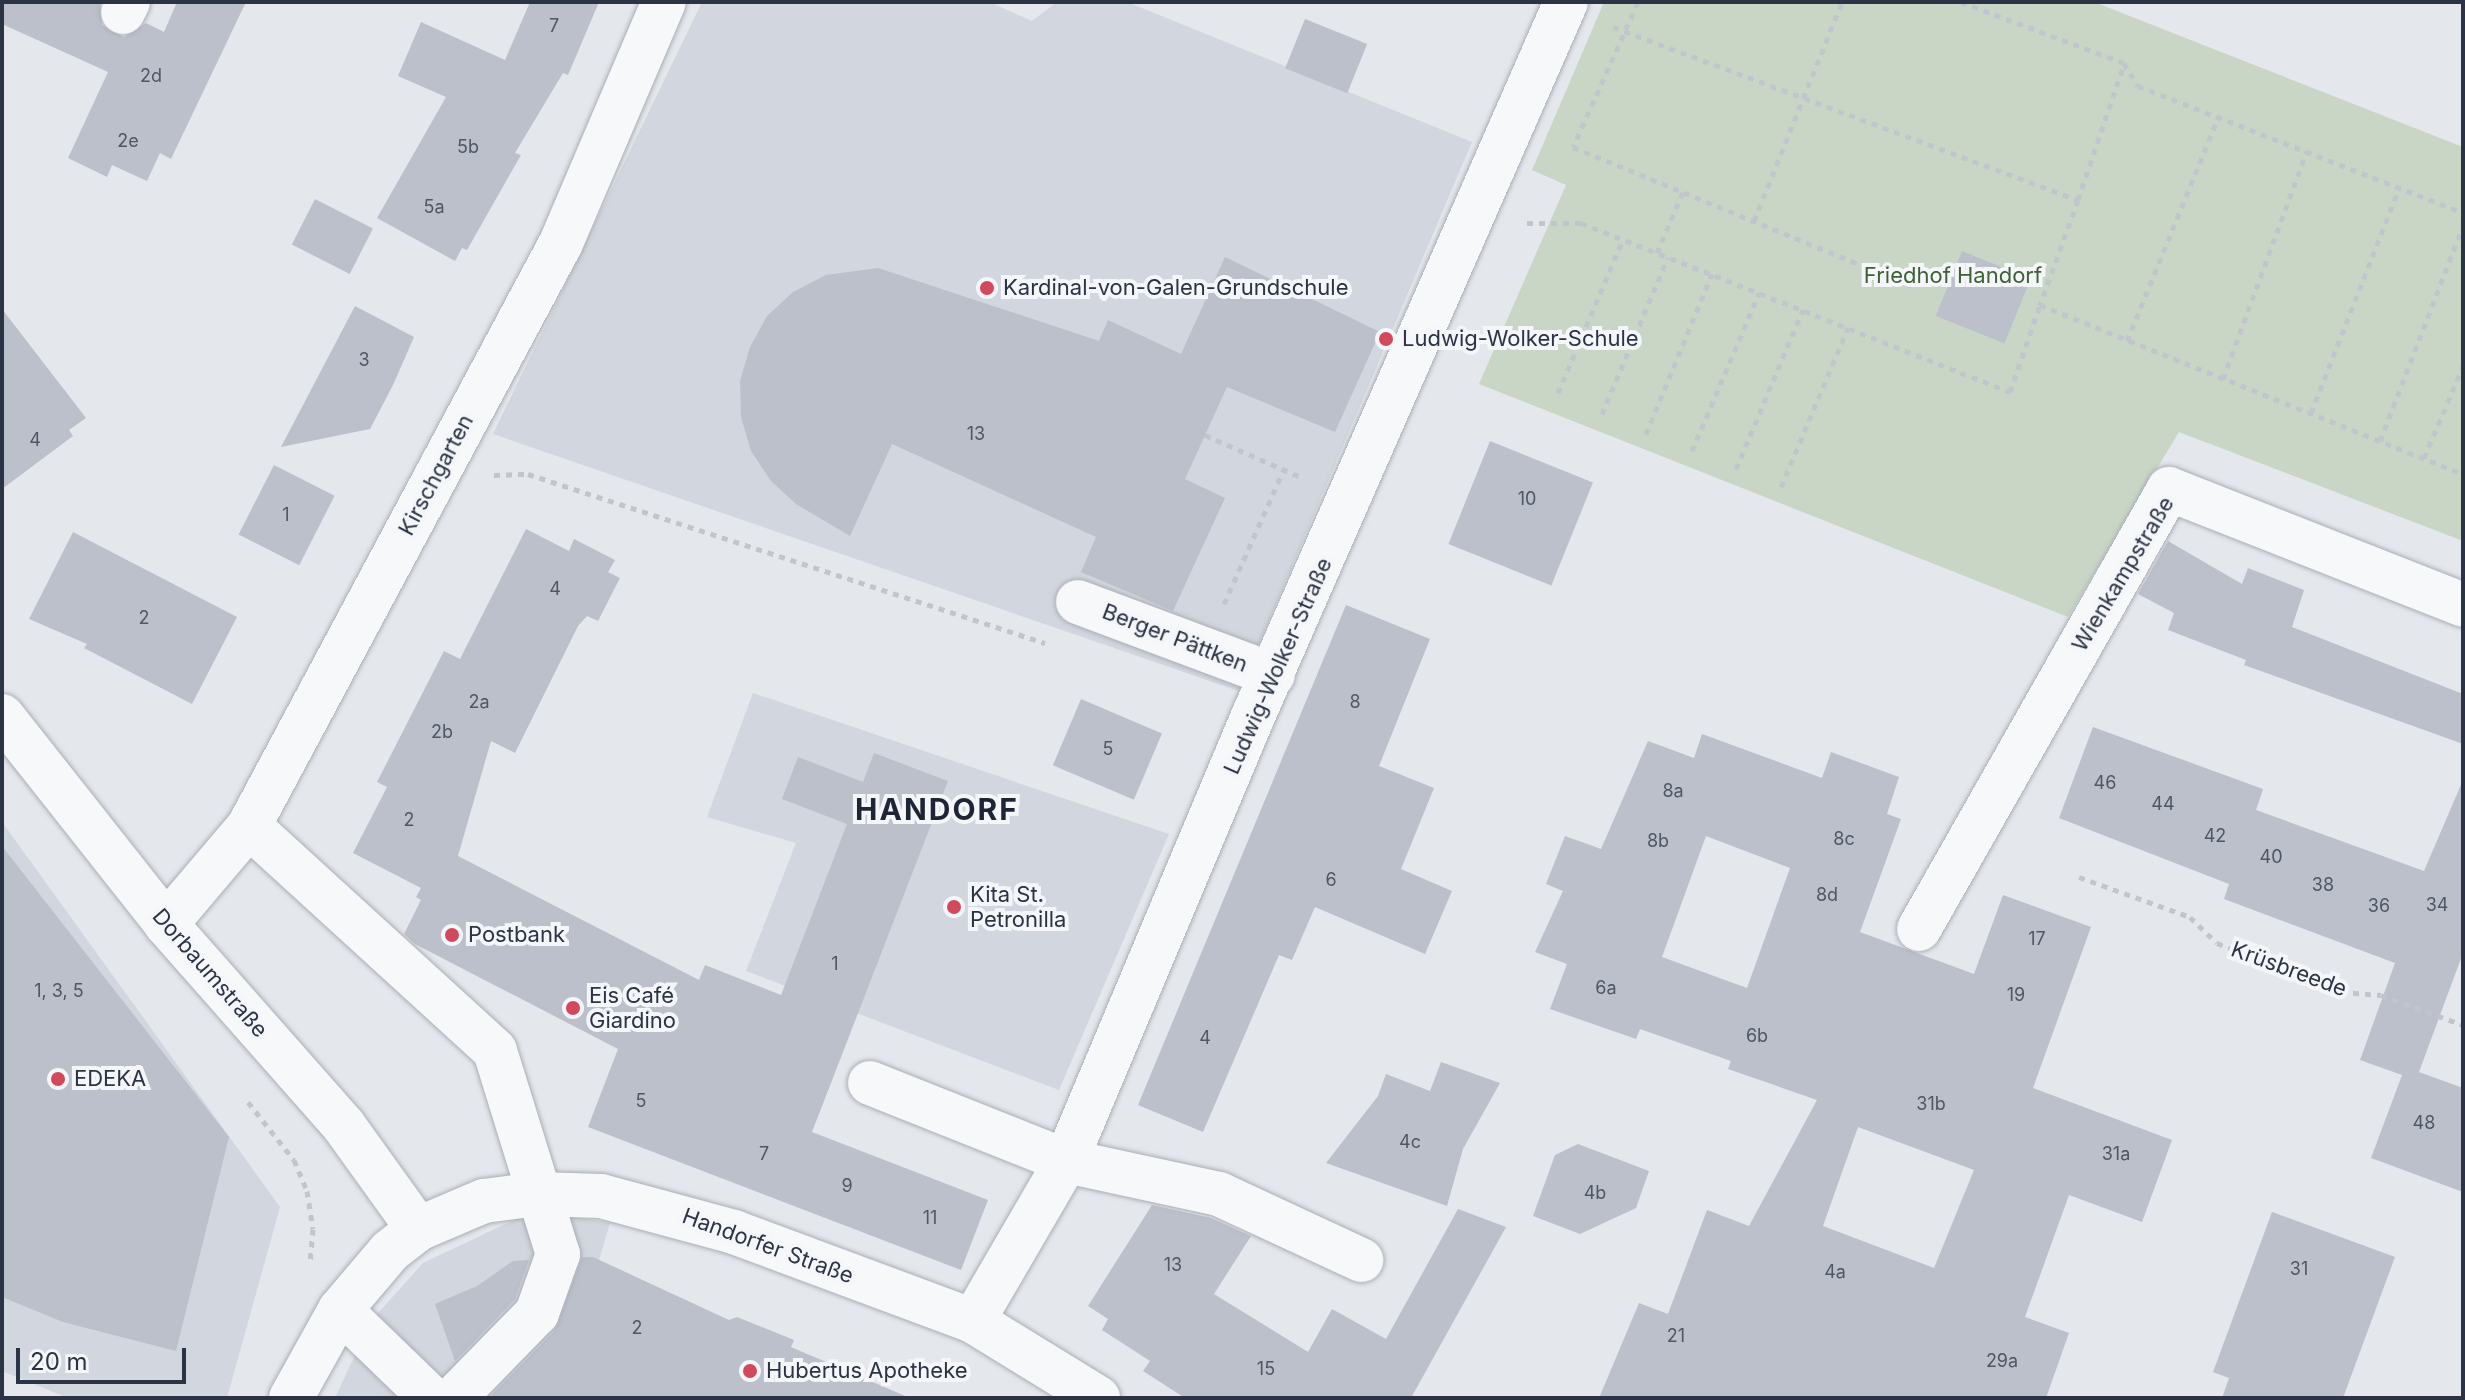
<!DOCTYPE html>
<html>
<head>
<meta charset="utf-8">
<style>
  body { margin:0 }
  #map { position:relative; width:2465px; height:1400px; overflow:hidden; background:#e4e7ec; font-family:Inter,sans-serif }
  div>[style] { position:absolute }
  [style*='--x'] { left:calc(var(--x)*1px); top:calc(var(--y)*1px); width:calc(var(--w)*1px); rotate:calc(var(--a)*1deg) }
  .built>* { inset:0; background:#d2d6de }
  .green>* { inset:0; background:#c9d6c5 }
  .building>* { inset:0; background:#bbc0ca; transform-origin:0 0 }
  .path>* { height:5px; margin-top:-2.5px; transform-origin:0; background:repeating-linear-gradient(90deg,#c2c5cb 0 6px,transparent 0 12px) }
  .roads { filter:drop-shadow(0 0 2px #a9aeb7) drop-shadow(0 0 2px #a9aeb7) }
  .minor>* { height:44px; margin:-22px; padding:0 22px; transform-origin:22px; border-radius:22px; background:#f7f8fa }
  .dots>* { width:22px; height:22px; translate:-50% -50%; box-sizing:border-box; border:4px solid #f4f6f9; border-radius:50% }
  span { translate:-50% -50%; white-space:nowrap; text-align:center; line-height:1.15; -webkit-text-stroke:8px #f4f6f9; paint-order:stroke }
  .number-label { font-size:18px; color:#4f5766 }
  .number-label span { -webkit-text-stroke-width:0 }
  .park-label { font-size:22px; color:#3f6138 }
  .poi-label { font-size:22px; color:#2b3445 }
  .left { translate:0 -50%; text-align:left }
  .street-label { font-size:22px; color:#2b3445 }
  .district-label { font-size:30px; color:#1d2536; font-weight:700; letter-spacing:2px }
  .frame { position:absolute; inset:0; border:4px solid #2b3445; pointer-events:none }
  .scale { position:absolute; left:16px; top:1348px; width:170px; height:36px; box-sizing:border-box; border:4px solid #2b3445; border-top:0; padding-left:10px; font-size:24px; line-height:28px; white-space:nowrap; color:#2b3445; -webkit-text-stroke:6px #f4f6f9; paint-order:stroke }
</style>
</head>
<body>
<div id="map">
  <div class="built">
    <div style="clip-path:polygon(702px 2px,989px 2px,1032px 21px,1057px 2px,1127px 2px,1472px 142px,1239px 691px,493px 434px)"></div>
    <div style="clip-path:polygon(753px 693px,1169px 834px,1059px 1090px,746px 971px,796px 843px,707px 817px)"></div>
    <div style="clip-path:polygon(2px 822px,280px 1207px,227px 1398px,68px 1398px,2px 1371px)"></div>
    <div style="clip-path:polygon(533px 1211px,610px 1223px,558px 1398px,335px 1398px,371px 1321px,423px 1263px)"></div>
  </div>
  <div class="green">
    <div style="clip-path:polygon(1604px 2px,2094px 2px,2463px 147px,2463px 541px,2179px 432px,2068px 617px,1479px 384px,1566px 185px,1532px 170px)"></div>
  </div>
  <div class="building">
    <div style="clip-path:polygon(2px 2px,100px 2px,102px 25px,124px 37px,146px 23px,164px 32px,177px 2px,246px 2px,171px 159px,160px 153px,147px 181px,112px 165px,107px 177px,68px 158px,108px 72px,2px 24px)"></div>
    <div style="clip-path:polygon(530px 2px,599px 2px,568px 75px,563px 73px,515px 153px,521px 155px,467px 250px,462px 248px,455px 261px,377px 218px,446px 97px,398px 76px,421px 22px,505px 60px)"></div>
    <div style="left:1305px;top:19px;width:67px;height:53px;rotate:22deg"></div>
    <div style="left:315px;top:199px;width:65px;height:51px;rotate:27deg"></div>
    <div style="left:1962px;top:251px;width:74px;height:70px;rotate:22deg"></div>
    <div style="clip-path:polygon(1225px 257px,1380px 332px,1335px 432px,1227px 387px,1185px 479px,1225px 498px,1173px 611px,1081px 572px,1096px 537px,892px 444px,850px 536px,796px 504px,771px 481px,751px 451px,741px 417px,740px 381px,750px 347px,767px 316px,793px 292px,826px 275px,878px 268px,1099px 341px,1108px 320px,1181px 354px)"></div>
    <div style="clip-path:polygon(355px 306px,414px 337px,393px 385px,370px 429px,281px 447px)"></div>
    <div style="clip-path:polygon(2px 309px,86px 418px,69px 430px,73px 436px,2px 489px)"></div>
    <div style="left:1490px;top:441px;width:111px;height:111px;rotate:22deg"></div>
    <div style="left:274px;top:465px;width:68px;height:78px;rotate:27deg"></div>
    <div style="clip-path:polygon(526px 529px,569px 551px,574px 539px,615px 560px,608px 572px,620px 578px,598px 621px,587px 616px,578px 626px,515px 753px,491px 741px,458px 856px,699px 980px,705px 965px,781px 995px,847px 824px,782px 799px,798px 757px,863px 782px,874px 753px,948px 781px,812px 1132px,988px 1200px,961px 1270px,588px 1127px,618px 1049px,415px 944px,404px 934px,421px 900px,416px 897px,421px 888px,353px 853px,387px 787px,377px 782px,444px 651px,460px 659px)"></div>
    <div style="clip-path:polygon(73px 532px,237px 617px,192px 704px,84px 648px,87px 644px,29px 619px)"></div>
    <div style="clip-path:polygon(2168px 541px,2242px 584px,2248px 568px,2304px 590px,2292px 627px,2463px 694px,2463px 744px,2244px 665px,2246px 660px,2168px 630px,2174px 613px,2138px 594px)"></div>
    <div style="clip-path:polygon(1346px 605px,1430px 639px,1379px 766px,1434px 788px,1401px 869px,1452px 891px,1425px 954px,1315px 907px,1292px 960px,1279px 955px,1203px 1132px,1138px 1105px)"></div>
    <div style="left:1081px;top:699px;width:88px;height:72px;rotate:23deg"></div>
    <div style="clip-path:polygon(2093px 727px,2263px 789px,2256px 810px,2424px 871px,2463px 780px,2463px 953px,2419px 1072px,2463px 1088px,2463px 1192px,2371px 1158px,2402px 1075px,2360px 1060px,2395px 963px,2224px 899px,2229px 884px,2059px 818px)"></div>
    <div style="clip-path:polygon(evenodd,1702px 734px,1822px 778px,1831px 752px,1899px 777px,1887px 814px,1901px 819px,1860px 932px,1974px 974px,2003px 895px,2091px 927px,2033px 1088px,2172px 1140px,2142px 1222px,2069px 1195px,2025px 1317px,2069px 1333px,2046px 1398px,1599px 1398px,1639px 1303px,1668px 1314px,1707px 1210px,1749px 1226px,1817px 1100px,1728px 1069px,1731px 1061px,1640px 1029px,1636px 1039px,1550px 1009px,1567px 964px,1535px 952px,1563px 891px,1546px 884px,1565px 836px,1601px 849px,1648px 741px,1694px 758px,1702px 734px,1706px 836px,1790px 868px,1747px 988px,1662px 957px,1706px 836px,1702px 734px,1858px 1127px,1974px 1170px,1934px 1268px,1823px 1226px,1858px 1127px)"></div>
    <div style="clip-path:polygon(2px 846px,229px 1137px,176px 1351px,63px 1322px,2px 1297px)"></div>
    <div style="clip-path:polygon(1441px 1062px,1500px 1083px,1463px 1149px,1447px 1206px,1326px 1163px,1378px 1096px,1386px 1074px,1430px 1091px)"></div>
    <div style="clip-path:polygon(1578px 1144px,1649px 1171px,1636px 1208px,1580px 1234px,1533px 1216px,1555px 1155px)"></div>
    <div style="clip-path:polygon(1152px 1205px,1211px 1218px,1251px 1236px,1214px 1294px,1308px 1352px,1332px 1309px,1386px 1339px,1458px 1209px,1506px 1227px,1411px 1398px,1185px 1398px,1143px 1371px,1150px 1361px,1102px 1330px,1108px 1319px,1088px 1306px)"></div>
    <div style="clip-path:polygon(2272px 1212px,2395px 1257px,2343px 1398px,2222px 1398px,2229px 1378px,2213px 1372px)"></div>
    <div style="clip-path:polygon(582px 1257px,593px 1257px,729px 1320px,737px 1317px,794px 1340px,791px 1347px,910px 1398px,489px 1398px,555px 1330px)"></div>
    <div style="clip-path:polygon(529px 1260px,515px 1299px,455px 1361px,435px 1304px,477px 1286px,513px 1261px)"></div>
  </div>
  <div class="path">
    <div style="--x:1638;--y:2;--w:159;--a:114.1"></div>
    <div style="--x:1573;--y:147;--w:372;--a:22.3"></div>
    <div style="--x:1961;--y:2;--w:174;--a:20.5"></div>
    <div style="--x:2124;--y:63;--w:27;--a:59"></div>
    <div style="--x:2138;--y:86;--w:349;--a:21.3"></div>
    <div style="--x:1613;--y:27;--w:496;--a:20.4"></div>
    <div style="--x:2078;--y:200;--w:112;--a:109.9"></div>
    <div style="--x:2040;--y:305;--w:456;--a:21.8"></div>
    <div style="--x:2078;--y:200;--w:144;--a:-71.3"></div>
    <div style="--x:1754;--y:221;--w:236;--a:-68.1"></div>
    <div style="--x:1527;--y:223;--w:54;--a:0"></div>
    <div style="--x:1581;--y:223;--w:461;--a:21.5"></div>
    <div style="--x:2010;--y:392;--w:92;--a:-71"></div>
    <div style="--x:1657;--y:253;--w:66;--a:-66.9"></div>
    <div style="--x:2127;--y:341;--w:243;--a:-67.8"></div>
    <div style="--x:2223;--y:379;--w:243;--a:-69.8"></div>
    <div style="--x:1558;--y:393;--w:167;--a:-67.1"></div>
    <div style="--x:2311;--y:413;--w:242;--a:-68.6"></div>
    <div style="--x:1602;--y:414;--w:170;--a:-67.2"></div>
    <div style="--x:1646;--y:434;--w:173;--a:-67.6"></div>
    <div style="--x:1205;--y:435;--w:107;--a:23.7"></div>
    <div style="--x:2380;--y:441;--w:230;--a:-68.9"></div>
    <div style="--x:1692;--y:451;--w:172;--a:-67"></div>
    <div style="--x:2424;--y:458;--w:100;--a:-67"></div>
    <div style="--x:1736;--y:469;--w:173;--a:-67.2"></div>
    <div style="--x:494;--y:475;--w:34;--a:-2"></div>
    <div style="--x:528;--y:474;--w:544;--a:18.1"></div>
    <div style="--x:1781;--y:487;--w:173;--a:-67.2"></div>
    <div style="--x:1224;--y:604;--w:148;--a:-66"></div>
    <div style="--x:2079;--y:877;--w:118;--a:19.8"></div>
    <div style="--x:2190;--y:917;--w:37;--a:44"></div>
    <div style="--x:2217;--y:943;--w:133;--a:21.6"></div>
    <div style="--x:2341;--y:992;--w:40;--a:4.3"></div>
    <div style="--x:2381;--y:995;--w:87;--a:20.1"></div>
    <div style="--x:248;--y:1102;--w:74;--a:51.6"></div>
    <div style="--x:294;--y:1160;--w:34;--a:67"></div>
    <div style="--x:307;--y:1191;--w:38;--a:81"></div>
    <div style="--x:313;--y:1229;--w:35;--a:95"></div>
  </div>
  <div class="roads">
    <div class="minor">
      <div style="--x:123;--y:12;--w:11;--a:-63"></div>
      <div style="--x:1078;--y:602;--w:208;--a:20.5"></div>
      <div style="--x:2;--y:716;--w:265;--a:51.7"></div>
      <div style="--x:166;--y:924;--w:269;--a:48.6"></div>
      <div style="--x:344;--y:1126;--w:127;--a:54.3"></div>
      <div style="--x:249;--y:826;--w:333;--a:42.4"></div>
      <div style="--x:495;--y:1051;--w:213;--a:72.8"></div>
      <div style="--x:558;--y:1254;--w:63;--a:109.6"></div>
      <div style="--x:537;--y:1313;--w:119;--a:134.3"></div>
      <div style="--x:166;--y:924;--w:128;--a:-49.7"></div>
      <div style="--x:249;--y:826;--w:661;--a:-61.85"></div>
      <div style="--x:561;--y:243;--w:262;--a:-66.9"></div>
      <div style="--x:1919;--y:929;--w:506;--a:-60.4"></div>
      <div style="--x:2169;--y:489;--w:316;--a:21.5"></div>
      <div style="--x:870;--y:1083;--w:211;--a:21.7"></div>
      <div style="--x:1066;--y:1161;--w:157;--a:12.2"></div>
      <div style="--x:1219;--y:1194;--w:157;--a:24.9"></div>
      <div style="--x:340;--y:1310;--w:127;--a:44"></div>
      <div style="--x:973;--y:1321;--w:185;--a:-59.8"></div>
      <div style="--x:1066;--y:1161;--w:485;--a:-67.2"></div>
      <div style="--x:1254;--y:714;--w:777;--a:-66.34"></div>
      <div style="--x:291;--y:1398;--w:101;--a:-60.9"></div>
      <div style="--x:340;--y:1310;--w:77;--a:-49.7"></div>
      <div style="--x:390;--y:1251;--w:36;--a:-38"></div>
      <div style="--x:418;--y:1229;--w:72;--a:-23"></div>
      <div style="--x:484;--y:1201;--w:54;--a:-7.4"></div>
      <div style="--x:538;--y:1194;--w:63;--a:1.8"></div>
      <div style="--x:601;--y:1196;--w:138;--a:15.1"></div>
      <div style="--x:734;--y:1232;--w:255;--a:20.4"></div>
      <div style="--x:973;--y:1321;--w:147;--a:31.6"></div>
    </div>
  </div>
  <div class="dots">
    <div style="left:987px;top:288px;background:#d1495b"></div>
    <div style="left:1386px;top:339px;background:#d1495b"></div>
    <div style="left:954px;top:907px;background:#d1495b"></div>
    <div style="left:452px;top:935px;background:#d1495b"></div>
    <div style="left:573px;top:1008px;background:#d1495b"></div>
    <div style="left:58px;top:1079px;background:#d1495b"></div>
    <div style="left:750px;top:1371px;background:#d1495b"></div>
  </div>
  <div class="number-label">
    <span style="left:554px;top:26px">7</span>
    <span style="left:151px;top:76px">2d</span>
    <span style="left:128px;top:141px">2e</span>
    <span style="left:468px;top:147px">5b</span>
    <span style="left:434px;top:207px">5a</span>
    <span style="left:364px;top:360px">3</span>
    <span style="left:976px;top:434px">13</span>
    <span style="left:35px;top:440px">4</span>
    <span style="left:1527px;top:499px">10</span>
    <span style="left:286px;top:515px">1</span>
    <span style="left:555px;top:589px">4</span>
    <span style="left:144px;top:618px">2</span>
    <span style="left:479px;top:702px">2a</span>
    <span style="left:1355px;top:702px">8</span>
    <span style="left:442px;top:732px">2b</span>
    <span style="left:1108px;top:749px">5</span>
    <span style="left:2105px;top:783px">46</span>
    <span style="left:1673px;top:791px">8a</span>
    <span style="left:2163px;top:804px">44</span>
    <span style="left:409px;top:820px">2</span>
    <span style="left:2215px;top:836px">42</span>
    <span style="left:1844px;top:839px">8c</span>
    <span style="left:1658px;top:841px">8b</span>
    <span style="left:2271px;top:857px">40</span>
    <span style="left:1331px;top:880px">6</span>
    <span style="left:2323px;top:885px">38</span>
    <span style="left:1827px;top:895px">8d</span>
    <span style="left:2437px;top:905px">34</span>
    <span style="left:2379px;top:906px">36</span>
    <span style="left:2037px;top:939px">17</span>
    <span style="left:835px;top:964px">1</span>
    <span style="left:1606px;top:988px">6a</span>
    <span style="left:59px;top:991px">1, 3, 5</span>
    <span style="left:2016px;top:995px">19</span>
    <span style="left:1757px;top:1036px">6b</span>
    <span style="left:1205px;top:1038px">4</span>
    <span style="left:641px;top:1101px">5</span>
    <span style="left:1931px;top:1104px">31b</span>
    <span style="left:2424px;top:1123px">48</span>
    <span style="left:1410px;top:1142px">4c</span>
    <span style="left:764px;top:1154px">7</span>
    <span style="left:2116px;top:1154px">31a</span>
    <span style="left:847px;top:1186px">9</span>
    <span style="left:1595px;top:1193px">4b</span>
    <span style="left:930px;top:1218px">11</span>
    <span style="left:1173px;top:1265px">13</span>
    <span style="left:2299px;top:1269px">31</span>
    <span style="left:1835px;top:1272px">4a</span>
    <span style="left:637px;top:1328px">2</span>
    <span style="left:1676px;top:1336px">21</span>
    <span style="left:2002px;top:1361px">29a</span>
    <span style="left:1266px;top:1369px">15</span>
  </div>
  <div class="park-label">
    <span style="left:1953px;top:276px">Friedhof Handorf</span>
  </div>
  <div class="poi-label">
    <span class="left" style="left:1003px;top:288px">Kardinal-von-Galen-Grundschule</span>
    <span class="left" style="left:1402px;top:339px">Ludwig-Wolker-Schule</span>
    <span class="left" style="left:970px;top:907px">Kita St.<br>Petronilla</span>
    <span class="left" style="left:468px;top:935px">Postbank</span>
    <span class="left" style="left:589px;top:1008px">Eis Café<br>Giardino</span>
    <span class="left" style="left:74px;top:1079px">EDEKA</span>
    <span class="left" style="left:766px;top:1371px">Hubertus Apotheke</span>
  </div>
  <div class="street-label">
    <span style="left:436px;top:475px;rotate:-62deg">Kirschgarten</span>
    <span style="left:2123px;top:574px;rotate:-59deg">Wienkampstraße</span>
    <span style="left:1175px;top:638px;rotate:21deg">Berger Pättken</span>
    <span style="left:1278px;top:666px;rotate:-66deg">Ludwig-Wolker-Straße</span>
    <span style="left:2289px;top:969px;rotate:20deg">Krüsbreede</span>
    <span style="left:210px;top:973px;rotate:49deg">Dorbaumstraße</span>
    <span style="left:768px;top:1246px;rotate:20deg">Handorfer Straße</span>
  </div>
  <div class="district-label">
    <span style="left:937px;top:809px">HANDORF</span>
  </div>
  <div class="frame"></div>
  <div class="scale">20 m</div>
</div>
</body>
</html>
